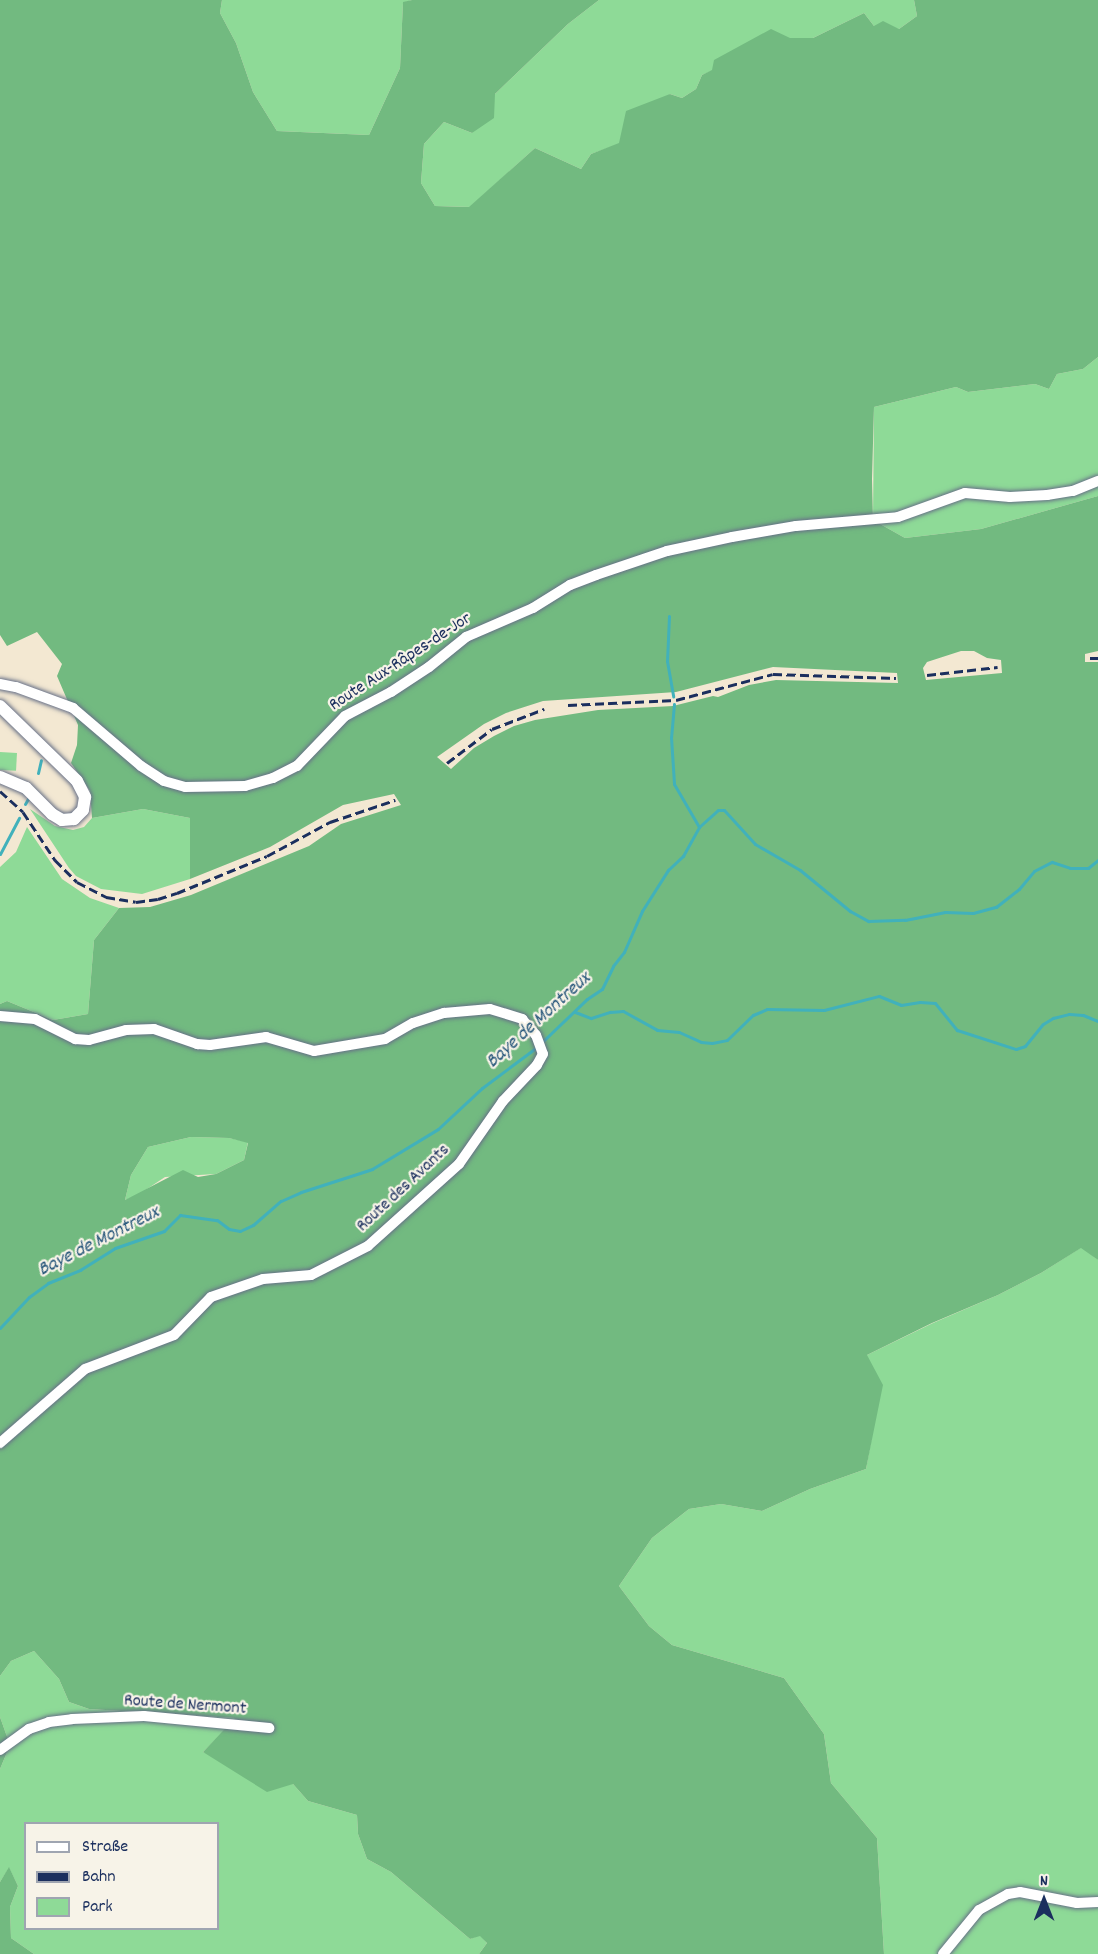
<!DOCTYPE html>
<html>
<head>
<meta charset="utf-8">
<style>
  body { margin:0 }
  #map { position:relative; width:1098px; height:1954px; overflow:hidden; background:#f3e8d2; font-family:Dekko,sans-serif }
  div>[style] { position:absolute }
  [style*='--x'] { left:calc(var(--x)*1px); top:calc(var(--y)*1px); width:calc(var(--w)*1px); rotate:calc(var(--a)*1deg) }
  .green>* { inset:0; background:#8eda97; transform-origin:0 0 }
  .forest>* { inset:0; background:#72ba80 }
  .stream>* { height:3px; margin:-1.5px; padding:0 1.5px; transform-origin:1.5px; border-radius:1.5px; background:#41b1bb }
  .roads { filter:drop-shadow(0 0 2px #677087) drop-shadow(0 0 2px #677087) }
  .minor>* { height:10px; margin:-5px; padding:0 5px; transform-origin:5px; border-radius:5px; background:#fff }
  .tertiary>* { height:12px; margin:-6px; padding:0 6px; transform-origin:6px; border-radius:6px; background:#fff }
  .rail>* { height:3px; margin-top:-1.5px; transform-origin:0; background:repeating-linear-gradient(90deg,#1b2f5e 0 9px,transparent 0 13.5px) }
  span { translate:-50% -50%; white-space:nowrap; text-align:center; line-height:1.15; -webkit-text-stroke:4.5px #f7f3e8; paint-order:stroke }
  .street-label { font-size:18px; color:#1b2f5e }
  .water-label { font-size:20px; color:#26567a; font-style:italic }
  .legend { position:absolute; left:24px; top:1822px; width:195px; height:108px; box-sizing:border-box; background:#f7f3e8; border:2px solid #9fa5b1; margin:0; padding:8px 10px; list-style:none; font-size:18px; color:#1b2f5e }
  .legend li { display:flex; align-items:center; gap:12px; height:30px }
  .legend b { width:30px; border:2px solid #9fa5b1 }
  .north { position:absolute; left:1014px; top:1870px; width:60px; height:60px; -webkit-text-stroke:4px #f7f3e8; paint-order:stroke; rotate:0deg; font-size:16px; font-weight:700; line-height:24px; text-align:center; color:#1b2f5e }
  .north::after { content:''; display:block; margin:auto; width:21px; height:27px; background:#1b2f5e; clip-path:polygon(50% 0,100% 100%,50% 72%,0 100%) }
</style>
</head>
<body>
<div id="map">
  <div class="green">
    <div style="clip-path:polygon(222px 0,412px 0,403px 3px,400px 68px,369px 135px,277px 131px,253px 92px,236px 43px,220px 13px)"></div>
    <div style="clip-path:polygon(599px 0,914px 0,917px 16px,899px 29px,874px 26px,864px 13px,813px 38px,790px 38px,702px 75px,696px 89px,682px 98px,670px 94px,619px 144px,591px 154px,581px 169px,535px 148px,470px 207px,435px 206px,421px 183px,424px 144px,444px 122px,472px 133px,495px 94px,568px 24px)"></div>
    <div style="clip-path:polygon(1098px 357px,1098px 496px,981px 529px,905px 538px,873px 520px,874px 407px,956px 387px,968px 392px,1035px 384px,1049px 389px,1057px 374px,1083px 369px)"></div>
    <div style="left:0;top:752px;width:17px;height:18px;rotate:3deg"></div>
    <div style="clip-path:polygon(30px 809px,55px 826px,73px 830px,84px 827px,92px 818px,143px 809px,190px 818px,190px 879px,142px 894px,101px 889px,76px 876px,69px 868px)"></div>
    <div style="clip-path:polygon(27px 827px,62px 879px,90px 898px,119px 908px,94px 940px,88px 1014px,53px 1020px,7px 1001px,0 1004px,0 867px,16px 852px)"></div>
    <div style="clip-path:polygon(191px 1137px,229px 1138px,248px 1142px,244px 1160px,216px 1174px,165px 1177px,138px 1195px,125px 1200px,131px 1175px,148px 1147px)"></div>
    <div style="clip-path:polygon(1082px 1247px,1098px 1260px,1098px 1954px,884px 1954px,877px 1838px,831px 1783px,824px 1734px,784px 1678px,672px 1645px,649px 1626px,619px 1586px,652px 1538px,689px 1509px,721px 1504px,762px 1511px,810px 1489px,866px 1469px,872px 1436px,867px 1355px,933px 1323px,998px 1295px,1041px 1273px)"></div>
    <div style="clip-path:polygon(evenodd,34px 1651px,59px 1679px,69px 1702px,89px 1709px,236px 1718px,203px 1752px,293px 1784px,308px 1801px,357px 1815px,358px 1834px,367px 1859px,391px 1872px,470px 1939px,480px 1935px,487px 1943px,479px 1954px,34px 1954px,11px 1938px,10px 1907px,18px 1886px,9px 1868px,0 1882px,0 1769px,10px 1745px,0 1717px,0 1676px,11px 1661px,34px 1651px,26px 1824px,218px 1824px,218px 1928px,26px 1928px,26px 1824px)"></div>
  </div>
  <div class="forest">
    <div style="clip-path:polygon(evenodd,0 0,222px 0,220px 13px,236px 43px,253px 92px,277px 131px,369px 135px,400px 68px,403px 2px,412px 0,599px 0,568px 24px,495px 94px,494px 118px,472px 133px,444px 122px,424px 144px,421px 183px,435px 206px,469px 207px,535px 148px,581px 169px,591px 154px,619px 143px,626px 111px,670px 94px,682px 98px,696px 89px,702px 75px,712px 70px,714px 60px,771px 29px,790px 38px,813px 38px,864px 13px,874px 26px,883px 21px,899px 29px,917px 16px,914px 0,1098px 0,1098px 357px,1083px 369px,1057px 374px,1049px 389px,1035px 384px,968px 392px,956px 387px,874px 407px,872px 479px,873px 520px,905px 538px,981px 529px,1098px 496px,1098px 651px,1085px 654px,1085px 662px,1098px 662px,1098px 1260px,1081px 1248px,1041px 1273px,998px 1295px,932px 1323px,867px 1355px,883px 1385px,866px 1469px,810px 1489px,762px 1511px,721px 1504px,689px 1509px,652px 1538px,619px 1586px,649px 1626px,672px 1645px,784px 1678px,824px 1734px,831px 1783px,877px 1838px,884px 1954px,479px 1954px,487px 1943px,480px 1936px,470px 1939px,391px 1872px,367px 1859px,358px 1834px,357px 1815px,308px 1801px,293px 1784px,267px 1792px,203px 1752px,235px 1718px,89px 1709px,69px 1702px,59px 1679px,34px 1651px,11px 1661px,0 1676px,0 1004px,7px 1001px,53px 1020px,88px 1014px,94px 940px,119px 908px,150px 907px,191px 895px,309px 846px,341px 824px,401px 805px,394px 794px,343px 805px,270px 847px,190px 879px,190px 818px,143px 809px,92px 818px,90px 791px,71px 763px,77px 745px,78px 725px,57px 676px,62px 664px,37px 632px,7px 646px,0 635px,0 0,961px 651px,974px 651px,987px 658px,1001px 660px,1002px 673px,926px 680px,923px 668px,927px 662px,961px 651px,0 0,773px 667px,897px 673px,898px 683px,776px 680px,749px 685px,718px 697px,713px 696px,673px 706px,598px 710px,535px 720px,514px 726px,494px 736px,474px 748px,451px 769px,437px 757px,484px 724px,506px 713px,543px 701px,676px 692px,773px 667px,0 0,191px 1137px,229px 1138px,248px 1143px,244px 1160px,216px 1174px,198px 1177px,183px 1170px,125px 1200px,131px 1175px,148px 1147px,191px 1137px)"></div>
    <div style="clip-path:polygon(0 1717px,10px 1745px,0 1769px)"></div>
    <div style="clip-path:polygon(9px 1867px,18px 1886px,10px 1907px,11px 1938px,34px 1954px,0 1954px,0 1882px)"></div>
  </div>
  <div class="stream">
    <div style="--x:669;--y:616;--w:45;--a:92.5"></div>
    <div style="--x:667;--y:661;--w:36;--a:80"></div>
    <div style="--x:674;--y:704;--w:33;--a:95"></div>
    <div style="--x:671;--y:737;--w:47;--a:86.3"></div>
    <div style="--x:674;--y:784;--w:50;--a:59.8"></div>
    <div style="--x:38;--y:773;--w:13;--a:-77"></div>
    <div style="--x:25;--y:804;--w:8;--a:-60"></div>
    <div style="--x:0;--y:854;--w:41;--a:-62.2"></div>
    <div style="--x:575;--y:1012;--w:17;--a:21"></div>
    <div style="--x:591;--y:1018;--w:20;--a:-18"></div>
    <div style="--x:610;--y:1012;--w:13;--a:-4"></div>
    <div style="--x:623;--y:1011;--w:39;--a:29"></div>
    <div style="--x:657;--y:1030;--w:22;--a:5"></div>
    <div style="--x:679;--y:1032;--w:24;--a:24"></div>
    <div style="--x:701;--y:1042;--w:11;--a:5"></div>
    <div style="--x:712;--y:1043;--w:15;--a:-11"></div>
    <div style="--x:727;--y:1040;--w:36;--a:-44"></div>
    <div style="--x:753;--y:1015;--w:15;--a:-23"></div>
    <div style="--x:767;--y:1009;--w:57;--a:1"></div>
    <div style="--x:824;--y:1010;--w:57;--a:-14.3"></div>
    <div style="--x:879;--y:996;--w:24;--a:22"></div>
    <div style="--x:901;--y:1005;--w:19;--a:-9"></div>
    <div style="--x:920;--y:1002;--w:15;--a:4"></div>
    <div style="--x:935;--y:1003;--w:35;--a:51"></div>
    <div style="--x:957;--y:1030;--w:62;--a:17.9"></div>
    <div style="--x:1016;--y:1049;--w:9;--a:-18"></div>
    <div style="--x:1025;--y:1046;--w:28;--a:-51"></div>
    <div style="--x:1043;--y:1024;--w:12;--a:-31"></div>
    <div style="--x:1053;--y:1018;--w:16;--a:-14"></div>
    <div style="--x:1069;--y:1014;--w:14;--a:4"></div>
    <div style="--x:1083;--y:1015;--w:16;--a:22"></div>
    <div style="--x:542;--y:1042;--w:62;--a:-43.7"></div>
    <div style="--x:587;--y:999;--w:18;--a:-34"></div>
    <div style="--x:602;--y:989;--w:25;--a:-64"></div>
    <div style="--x:613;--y:966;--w:18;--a:-52"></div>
    <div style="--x:624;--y:952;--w:45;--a:-66.3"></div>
    <div style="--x:642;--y:911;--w:49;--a:-57.6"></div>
    <div style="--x:668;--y:870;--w:21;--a:-43"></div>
    <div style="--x:683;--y:856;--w:33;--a:-61"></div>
    <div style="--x:699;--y:827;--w:25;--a:-42"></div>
    <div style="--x:718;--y:810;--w:6;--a:0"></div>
    <div style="--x:724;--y:810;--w:46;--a:47.6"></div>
    <div style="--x:755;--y:844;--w:52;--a:30"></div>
    <div style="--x:800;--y:870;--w:65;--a:39.4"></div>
    <div style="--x:850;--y:911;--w:21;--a:29"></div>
    <div style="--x:868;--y:921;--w:37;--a:-2"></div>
    <div style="--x:905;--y:920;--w:41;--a:-11.3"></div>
    <div style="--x:945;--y:912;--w:28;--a:2"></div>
    <div style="--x:973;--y:913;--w:24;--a:-15"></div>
    <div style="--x:996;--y:907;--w:29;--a:-38"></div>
    <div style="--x:1019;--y:889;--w:23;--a:-50"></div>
    <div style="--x:1034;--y:871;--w:20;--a:-27"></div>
    <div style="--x:1052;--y:862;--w:19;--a:18"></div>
    <div style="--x:1070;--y:868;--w:18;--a:0"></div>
    <div style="--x:1088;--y:868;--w:13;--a:-39"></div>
    <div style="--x:0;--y:1328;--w:42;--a:-46.9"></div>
    <div style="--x:29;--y:1297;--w:24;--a:-36"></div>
    <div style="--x:48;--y:1283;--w:35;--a:-22"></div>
    <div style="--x:80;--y:1270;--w:41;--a:-32.2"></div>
    <div style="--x:115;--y:1248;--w:52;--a:-19.1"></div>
    <div style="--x:164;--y:1231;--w:23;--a:-45"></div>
    <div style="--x:180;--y:1215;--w:37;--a:8"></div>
    <div style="--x:217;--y:1220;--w:15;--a:37"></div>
    <div style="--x:229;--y:1229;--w:11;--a:10"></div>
    <div style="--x:240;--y:1231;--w:14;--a:-25"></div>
    <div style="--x:253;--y:1225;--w:37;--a:-41"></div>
    <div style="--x:281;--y:1201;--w:22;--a:-24"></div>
    <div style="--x:301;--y:1192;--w:75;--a:-17.9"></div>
    <div style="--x:372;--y:1169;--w:77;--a:-31.2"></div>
    <div style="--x:438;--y:1129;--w:60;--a:-43"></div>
    <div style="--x:482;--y:1088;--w:69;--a:-36.7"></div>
  </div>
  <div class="roads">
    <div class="minor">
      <div style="--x:0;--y:684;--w:16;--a:11"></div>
      <div style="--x:16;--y:687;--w:61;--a:20.2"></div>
      <div style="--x:73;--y:708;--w:89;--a:40.5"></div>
      <div style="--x:141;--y:766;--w:27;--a:33"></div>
      <div style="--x:164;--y:781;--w:22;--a:16"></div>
      <div style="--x:185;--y:787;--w:60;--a:-1"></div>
      <div style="--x:245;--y:786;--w:29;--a:-16"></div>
      <div style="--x:273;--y:778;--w:27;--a:-27"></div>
      <div style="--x:297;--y:766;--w:69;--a:-46.2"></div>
      <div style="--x:345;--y:716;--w:52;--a:-27.6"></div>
      <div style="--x:391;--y:692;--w:45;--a:-33.3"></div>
      <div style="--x:429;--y:667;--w:48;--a:-39"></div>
      <div style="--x:466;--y:637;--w:73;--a:-23.4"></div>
      <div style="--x:533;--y:608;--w:44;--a:-31.9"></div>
      <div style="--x:570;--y:585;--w:28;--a:-21"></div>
      <div style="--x:596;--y:575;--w:75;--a:-18.7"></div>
      <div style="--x:667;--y:551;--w:66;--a:-12.2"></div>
      <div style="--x:732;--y:537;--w:65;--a:-9.8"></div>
      <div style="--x:796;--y:526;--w:102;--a:-5"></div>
      <div style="--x:898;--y:517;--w:71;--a:-19.7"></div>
      <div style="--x:965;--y:493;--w:45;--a:5.1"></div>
      <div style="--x:1010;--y:497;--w:37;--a:-3"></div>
      <div style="--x:1047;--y:495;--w:26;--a:-9"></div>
      <div style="--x:1073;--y:491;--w:27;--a:-22"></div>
      <div style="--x:0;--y:1016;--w:35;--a:5"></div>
      <div style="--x:35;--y:1019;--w:45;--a:26.6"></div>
      <div style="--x:75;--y:1039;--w:14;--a:4"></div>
      <div style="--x:89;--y:1040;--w:38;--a:-15"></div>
      <div style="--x:126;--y:1030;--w:28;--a:-2"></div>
      <div style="--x:154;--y:1029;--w:46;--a:19.2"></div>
      <div style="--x:197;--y:1044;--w:13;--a:4"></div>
      <div style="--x:210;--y:1045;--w:57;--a:-8.1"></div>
      <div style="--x:266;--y:1037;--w:50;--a:16.3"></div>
      <div style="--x:314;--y:1051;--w:72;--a:-9.6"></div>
      <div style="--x:385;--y:1039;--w:32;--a:-30"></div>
      <div style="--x:413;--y:1023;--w:33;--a:-18"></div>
      <div style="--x:444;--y:1013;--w:46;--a:-5"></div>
      <div style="--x:490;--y:1009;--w:34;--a:17"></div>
      <div style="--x:522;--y:1019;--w:21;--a:49"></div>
      <div style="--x:536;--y:1035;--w:20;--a:70"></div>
      <div style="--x:543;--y:1054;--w:13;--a:119"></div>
      <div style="--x:537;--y:1065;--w:50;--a:133.4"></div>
      <div style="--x:503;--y:1101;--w:77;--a:124.9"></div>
      <div style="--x:459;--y:1164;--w:122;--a:138"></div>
      <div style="--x:368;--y:1246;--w:64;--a:153"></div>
      <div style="--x:311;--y:1275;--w:48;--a:175.2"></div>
      <div style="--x:263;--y:1279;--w:55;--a:160.9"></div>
      <div style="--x:211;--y:1297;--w:53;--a:134.2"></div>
      <div style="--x:174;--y:1335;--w:95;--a:159.1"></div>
      <div style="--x:85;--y:1369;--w:113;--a:139"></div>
      <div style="--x:0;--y:1750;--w:36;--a:-36"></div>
      <div style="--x:29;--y:1729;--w:21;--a:-19"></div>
      <div style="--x:49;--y:1722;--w:23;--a:-7"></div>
      <div style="--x:72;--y:1719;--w:72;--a:-2.4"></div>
      <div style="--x:144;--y:1716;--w:126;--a:5.5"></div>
      <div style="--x:943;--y:1954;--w:57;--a:-50.7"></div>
      <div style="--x:979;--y:1910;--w:33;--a:-29"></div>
      <div style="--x:1008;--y:1894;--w:12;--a:-9"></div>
      <div style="--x:1020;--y:1892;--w:58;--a:10.9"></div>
      <div style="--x:1077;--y:1903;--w:21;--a:-3"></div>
    </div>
    <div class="tertiary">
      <div style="--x:0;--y:706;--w:107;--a:44.2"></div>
      <div style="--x:77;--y:781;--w:18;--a:63"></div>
      <div style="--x:85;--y:797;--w:13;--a:99"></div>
      <div style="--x:83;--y:810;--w:13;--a:135"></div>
      <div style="--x:74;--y:819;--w:12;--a:175"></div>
      <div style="--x:62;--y:820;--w:12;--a:-149"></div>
      <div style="--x:52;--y:814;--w:37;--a:-135"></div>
      <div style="--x:26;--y:788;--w:28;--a:-157"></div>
    </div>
  </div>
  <div class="rail">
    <div style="--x:1090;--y:658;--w:8;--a:0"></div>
    <div style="--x:927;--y:675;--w:71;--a:-6.4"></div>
    <div style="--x:568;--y:705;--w:108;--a:-2.7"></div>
    <div style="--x:676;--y:700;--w:100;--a:-15"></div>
    <div style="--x:773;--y:674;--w:123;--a:1.9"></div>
    <div style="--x:447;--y:763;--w:56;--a:-37.1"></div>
    <div style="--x:492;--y:729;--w:56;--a:-21"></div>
    <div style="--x:0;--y:791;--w:31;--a:42"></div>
    <div style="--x:23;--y:812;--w:58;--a:56.3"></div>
    <div style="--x:55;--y:860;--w:31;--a:45"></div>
    <div style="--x:77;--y:882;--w:33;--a:27"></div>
    <div style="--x:106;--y:897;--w:30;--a:9"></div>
    <div style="--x:136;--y:902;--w:22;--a:-8"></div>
    <div style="--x:158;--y:899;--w:20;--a:-18"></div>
    <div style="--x:177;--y:893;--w:97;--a:-22.3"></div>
    <div style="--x:267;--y:856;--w:72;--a:-28.4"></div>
    <div style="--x:330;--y:822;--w:69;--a:-18.7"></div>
  </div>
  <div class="street-label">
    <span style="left:401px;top:663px;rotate:-33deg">Route Aux-Râpes-de-Jor</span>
    <span style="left:404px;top:1189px;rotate:-43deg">Route des Avants</span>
    <span style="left:185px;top:1706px;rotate:4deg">Route de Nermont</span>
  </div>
  <div class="water-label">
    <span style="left:539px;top:1021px;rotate:-42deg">Baye de Montreux</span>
    <span style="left:99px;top:1242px;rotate:-27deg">Baye de Montreux</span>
  </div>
  <ul class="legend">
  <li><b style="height:8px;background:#fff"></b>Straße</li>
  <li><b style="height:8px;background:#1b2f5e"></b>Bahn</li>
  <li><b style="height:16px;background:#8eda97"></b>Park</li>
  </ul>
  <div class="north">N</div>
</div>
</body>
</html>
